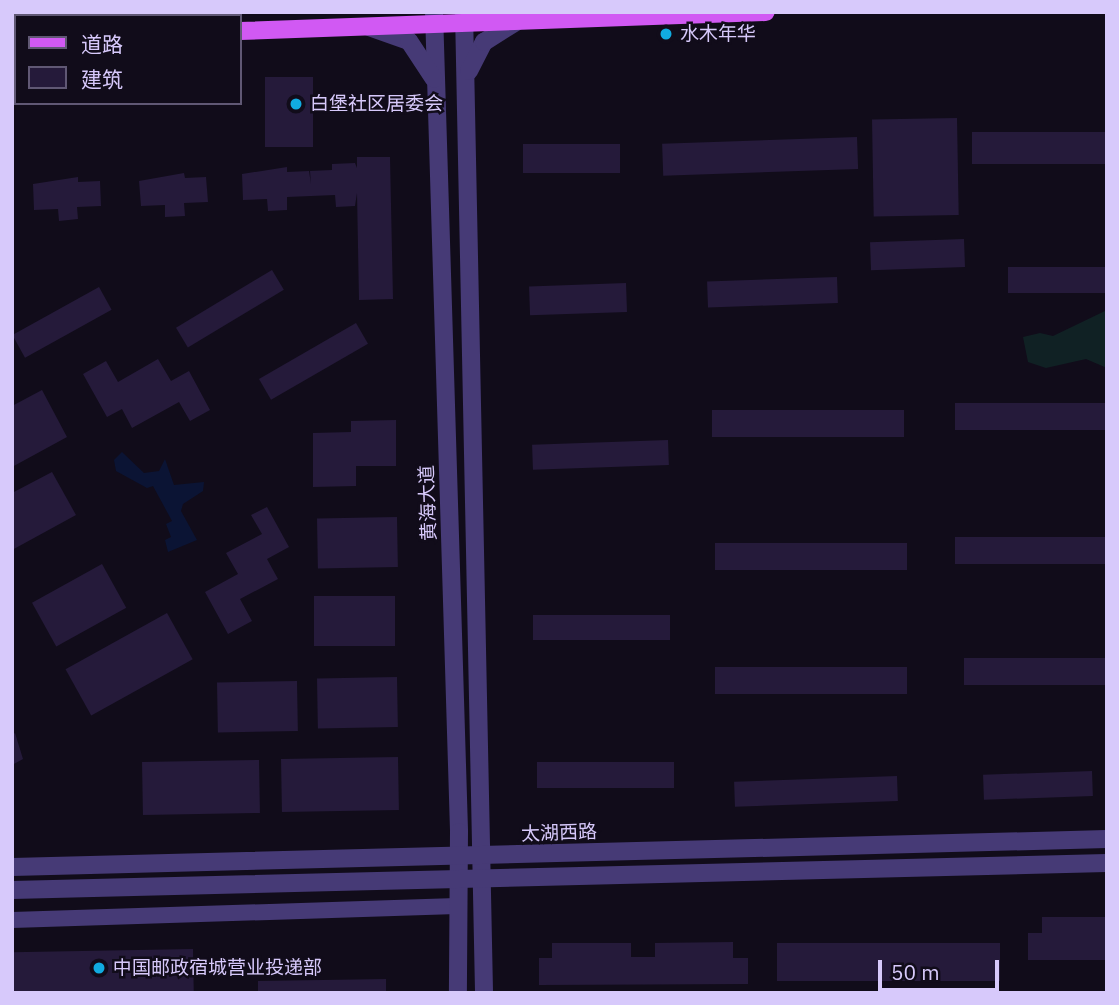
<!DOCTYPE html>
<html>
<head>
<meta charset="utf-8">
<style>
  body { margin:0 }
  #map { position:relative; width:1119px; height:1005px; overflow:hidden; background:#110c1a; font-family:"IBM Plex Sans","Noto Sans SC",sans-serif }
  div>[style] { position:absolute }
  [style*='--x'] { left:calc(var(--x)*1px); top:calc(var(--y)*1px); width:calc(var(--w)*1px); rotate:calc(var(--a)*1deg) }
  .green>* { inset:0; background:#102124 }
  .water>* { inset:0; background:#0b1434 }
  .building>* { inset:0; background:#251a3a; transform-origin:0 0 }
  .minor>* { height:16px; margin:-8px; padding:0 8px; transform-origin:8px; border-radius:8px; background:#463a76 }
  .tertiary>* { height:18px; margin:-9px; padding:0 9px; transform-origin:9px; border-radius:9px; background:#463a76 }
  .primary>* { height:18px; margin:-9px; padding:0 9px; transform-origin:9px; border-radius:9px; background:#d159f3 }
  .dots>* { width:19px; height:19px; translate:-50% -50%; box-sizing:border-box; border:4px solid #110c1a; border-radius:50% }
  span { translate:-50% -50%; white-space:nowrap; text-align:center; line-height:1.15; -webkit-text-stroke:5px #110c1a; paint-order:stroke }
  .poi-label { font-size:19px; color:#d7c9fb }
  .left { translate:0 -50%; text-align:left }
  .street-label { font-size:19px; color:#d7c9fb }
  .frame { position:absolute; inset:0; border:14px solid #d7c9fb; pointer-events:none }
  .legend { position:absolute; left:14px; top:14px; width:228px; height:91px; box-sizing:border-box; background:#110c1a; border:2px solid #605874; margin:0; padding:9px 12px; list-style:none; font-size:21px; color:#d7c9fb }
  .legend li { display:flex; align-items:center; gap:14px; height:35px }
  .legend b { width:35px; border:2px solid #605874 }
  .scale { position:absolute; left:878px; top:960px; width:121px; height:32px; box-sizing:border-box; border:4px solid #d7c9fb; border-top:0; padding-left:9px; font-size:21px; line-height:24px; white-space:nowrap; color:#d7c9fb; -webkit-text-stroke:5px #110c1a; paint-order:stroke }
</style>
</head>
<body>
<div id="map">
  <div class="green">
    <div style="clip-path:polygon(1107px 310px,1107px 368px,1086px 359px,1046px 368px,1028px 362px,1023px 337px,1040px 333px,1053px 336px)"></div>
  </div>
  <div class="water">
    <div style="clip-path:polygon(122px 452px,144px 473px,159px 471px,165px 459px,174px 485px,204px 482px,203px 491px,183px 504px,181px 511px,197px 540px,168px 552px,165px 540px,171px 537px,166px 524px,172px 521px,153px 486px,147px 488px,116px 471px,114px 460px)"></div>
  </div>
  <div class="building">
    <div style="left:265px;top:77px;width:48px;height:70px"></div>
    <div style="left:957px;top:118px;width:97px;height:85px;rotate:89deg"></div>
    <div style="left:1107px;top:132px;width:32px;height:135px;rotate:90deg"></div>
    <div style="left:857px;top:137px;width:32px;height:195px;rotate:88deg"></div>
    <div style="left:620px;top:144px;width:29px;height:97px;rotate:90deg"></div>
    <div style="clip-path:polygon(357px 157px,390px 157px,393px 299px,359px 300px,357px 193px,355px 206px,336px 207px,335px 195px,287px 197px,287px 210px,268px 211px,267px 199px,243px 200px,242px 174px,287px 167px,287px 172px,309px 171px,311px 184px,310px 171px,332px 170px,332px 164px,355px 163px,357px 168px)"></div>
    <div style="clip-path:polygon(184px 173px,185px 178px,206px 177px,208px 202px,184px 203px,185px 216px,165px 217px,165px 205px,141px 206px,139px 181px)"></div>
    <div style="clip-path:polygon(78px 177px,78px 182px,100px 181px,101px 206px,77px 207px,78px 219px,59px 221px,58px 209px,34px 210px,33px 184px)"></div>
    <div style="left:964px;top:239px;width:28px;height:94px;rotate:88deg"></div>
    <div style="left:1107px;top:267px;width:26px;height:99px;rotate:90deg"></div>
    <div style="left:272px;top:270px;width:23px;height:112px;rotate:59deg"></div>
    <div style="left:837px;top:277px;width:26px;height:130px;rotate:88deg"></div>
    <div style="left:626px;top:283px;width:29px;height:97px;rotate:88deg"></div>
    <div style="left:99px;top:287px;width:26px;height:99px;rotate:61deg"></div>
    <div style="left:356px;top:323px;width:24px;height:112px;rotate:60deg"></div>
    <div style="clip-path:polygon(158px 359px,171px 381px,189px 371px,210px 410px,190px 421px,179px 402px,132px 428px,122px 409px,107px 417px,83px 374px,106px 361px,118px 382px)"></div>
    <div style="clip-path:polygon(42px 390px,67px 437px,12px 467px,12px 406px)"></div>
    <div style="left:1107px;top:403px;width:27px;height:152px;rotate:90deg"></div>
    <div style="left:904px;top:410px;width:27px;height:192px;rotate:90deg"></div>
    <div style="clip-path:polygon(396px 420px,396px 466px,356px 466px,356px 486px,313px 487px,313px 433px,351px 432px,351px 421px)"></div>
    <div style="left:668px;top:440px;width:25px;height:136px;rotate:88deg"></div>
    <div style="clip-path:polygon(52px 472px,76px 515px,12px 550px,12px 493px)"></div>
    <div style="clip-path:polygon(267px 507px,289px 547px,267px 559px,278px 579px,240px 599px,252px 621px,228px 634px,205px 592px,238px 574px,226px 553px,262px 534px,251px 515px)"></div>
    <div style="left:397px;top:517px;width:50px;height:80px;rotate:89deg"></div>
    <div style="left:1107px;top:537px;width:27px;height:152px;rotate:90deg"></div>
    <div style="left:907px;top:543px;width:27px;height:192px;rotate:90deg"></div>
    <div style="left:102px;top:564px;width:50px;height:80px;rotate:61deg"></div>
    <div style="left:395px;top:596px;width:50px;height:81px;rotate:90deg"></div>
    <div style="left:167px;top:613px;width:53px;height:116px;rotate:61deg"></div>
    <div style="left:670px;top:615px;width:25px;height:137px;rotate:90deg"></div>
    <div style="left:1107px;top:658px;width:27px;height:143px;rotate:90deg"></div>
    <div style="left:907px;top:667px;width:27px;height:192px;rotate:90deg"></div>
    <div style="left:397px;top:677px;width:50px;height:80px;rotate:89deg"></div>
    <div style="left:297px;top:681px;width:50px;height:80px;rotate:89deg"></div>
    <div style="clip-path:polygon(15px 733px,23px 759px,12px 765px,12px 735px)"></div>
    <div style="left:398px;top:757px;width:53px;height:117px;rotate:89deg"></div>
    <div style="left:259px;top:760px;width:53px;height:117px;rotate:89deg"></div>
    <div style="left:674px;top:762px;width:26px;height:137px;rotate:90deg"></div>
    <div style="left:1092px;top:771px;width:25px;height:109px;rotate:88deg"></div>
    <div style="left:897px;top:776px;width:25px;height:163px;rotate:88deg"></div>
    <div style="clip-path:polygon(1042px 917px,1107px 917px,1107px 960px,1028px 960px,1028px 933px,1042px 933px)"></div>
    <div style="clip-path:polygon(733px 942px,733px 958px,748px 958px,748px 984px,539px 985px,539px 958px,552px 958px,552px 943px,631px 943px,631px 957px,655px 957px,655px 943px)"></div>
    <div style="left:1000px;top:943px;width:38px;height:223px;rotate:90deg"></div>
    <div style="left:193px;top:949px;width:44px;height:181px;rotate:89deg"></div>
    <div style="clip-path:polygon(386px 979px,386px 993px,258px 993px,258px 981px)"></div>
  </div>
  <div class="minor">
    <div style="--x:12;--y:920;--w:445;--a:-1.8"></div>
  </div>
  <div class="tertiary">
    <div style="--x:434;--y:12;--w:820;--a:88.25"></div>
    <div style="--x:459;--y:832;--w:161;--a:90.4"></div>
    <div style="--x:464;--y:12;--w:981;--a:88.83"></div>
    <div style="--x:369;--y:27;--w:42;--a:19.3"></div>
    <div style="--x:409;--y:41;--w:45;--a:56.7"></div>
    <div style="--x:469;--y:71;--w:33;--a:-63"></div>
    <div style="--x:484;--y:42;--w:38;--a:-32"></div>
    <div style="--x:12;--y:867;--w:1095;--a:-1.46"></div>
    <div style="--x:12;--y:890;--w:1095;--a:-1.41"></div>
  </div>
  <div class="primary">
    <div style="--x:240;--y:31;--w:526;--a:-2.07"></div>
    <div style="--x:12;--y:38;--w:4;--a:0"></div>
  </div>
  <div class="dots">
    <div style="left:666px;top:34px;background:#11abe0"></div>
    <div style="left:296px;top:104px;background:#11abe0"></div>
    <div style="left:99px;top:968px;background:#11abe0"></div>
  </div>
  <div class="poi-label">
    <span class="left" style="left:680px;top:34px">水木年华</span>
    <span class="left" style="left:310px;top:104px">白堡社区居委会</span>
    <span class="left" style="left:113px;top:968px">中国邮政宿城营业投递部</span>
  </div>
  <div class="street-label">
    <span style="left:428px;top:503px;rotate:-92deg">黄海大道</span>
    <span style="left:559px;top:833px;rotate:-2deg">太湖西路</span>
  </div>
  <div class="frame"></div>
  <ul class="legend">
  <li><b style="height:9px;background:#d159f3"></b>道路</li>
  <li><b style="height:19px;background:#251a3a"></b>建筑</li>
  </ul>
  <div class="scale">50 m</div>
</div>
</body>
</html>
